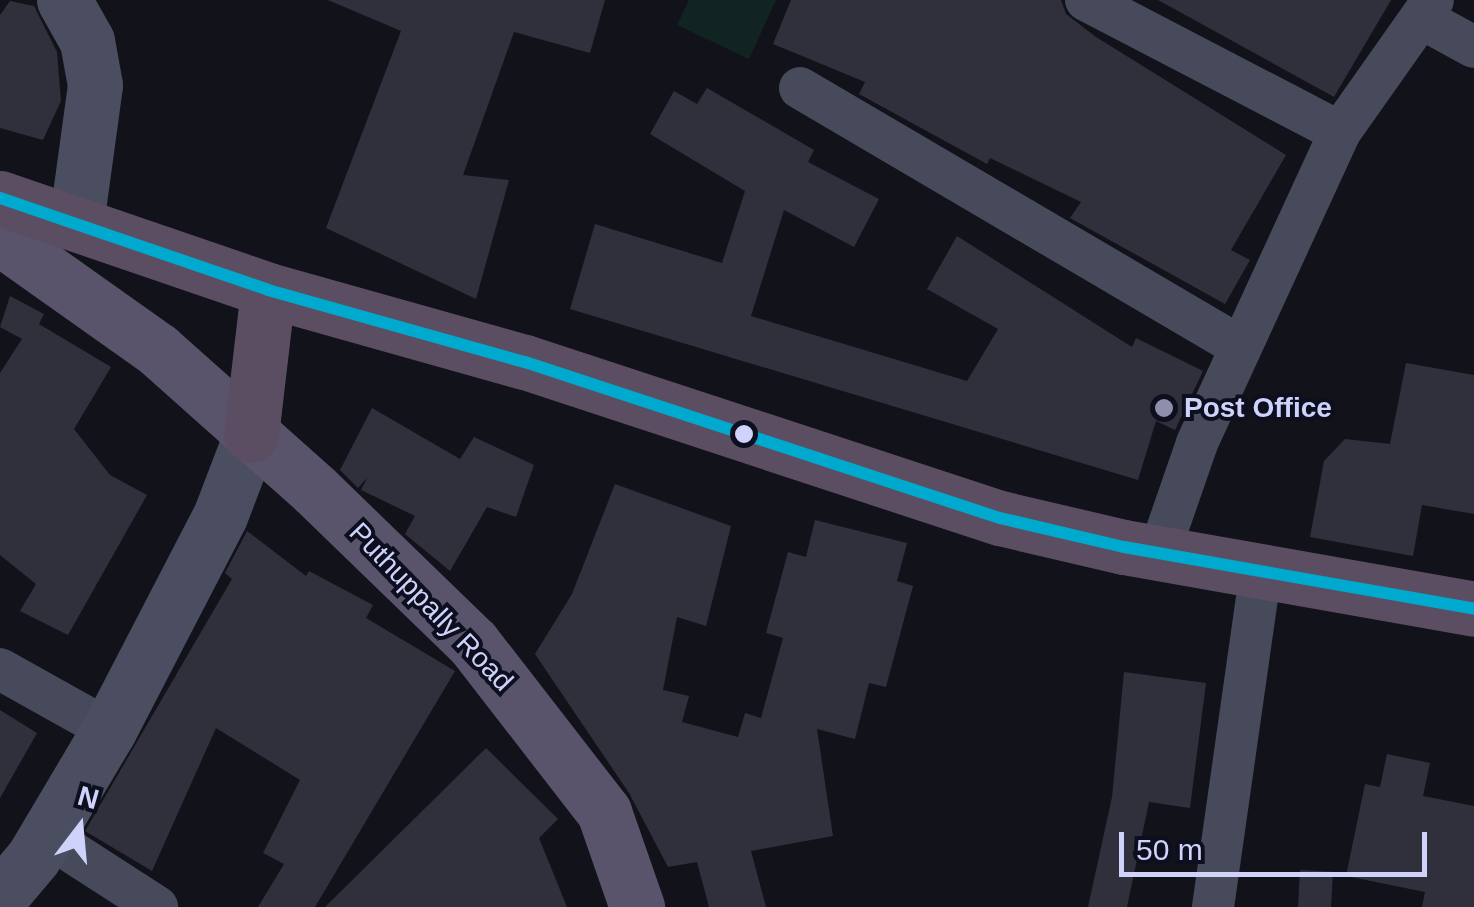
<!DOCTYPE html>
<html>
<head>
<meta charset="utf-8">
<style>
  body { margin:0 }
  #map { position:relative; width:1474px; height:907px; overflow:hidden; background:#12121a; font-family:Arial,sans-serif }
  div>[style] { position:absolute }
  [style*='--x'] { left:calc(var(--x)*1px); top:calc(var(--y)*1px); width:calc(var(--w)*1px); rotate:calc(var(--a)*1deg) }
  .green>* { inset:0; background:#122421 }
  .building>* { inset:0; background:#30303c; transform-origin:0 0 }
  .street>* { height:42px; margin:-21px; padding:0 21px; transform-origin:21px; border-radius:21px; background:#474a5b }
  .secondary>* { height:55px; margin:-27.5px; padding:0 27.5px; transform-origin:27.5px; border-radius:27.5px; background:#4a4e60 }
  .primary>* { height:55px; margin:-27.5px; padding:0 27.5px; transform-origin:27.5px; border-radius:27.5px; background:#59546c }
  .highway>* { height:55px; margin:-27.5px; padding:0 27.5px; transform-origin:27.5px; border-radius:27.5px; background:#5c4e62 }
  .bus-1>* { height:12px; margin:-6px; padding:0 6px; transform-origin:6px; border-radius:6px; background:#00a9ce }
  .dots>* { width:28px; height:28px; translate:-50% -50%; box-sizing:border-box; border:5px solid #0e0f1e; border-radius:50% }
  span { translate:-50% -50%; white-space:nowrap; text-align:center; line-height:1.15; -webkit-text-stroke:8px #0e0f1e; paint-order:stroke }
  .poi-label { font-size:28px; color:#cfd3fb; font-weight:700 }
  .left { translate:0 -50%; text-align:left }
  .street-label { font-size:28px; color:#cfd3fb }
  .north { position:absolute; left:30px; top:777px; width:100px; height:100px; -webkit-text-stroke:8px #0e0f1e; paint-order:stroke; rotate:16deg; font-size:28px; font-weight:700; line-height:40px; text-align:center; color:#cfd3fb }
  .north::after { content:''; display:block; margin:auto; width:35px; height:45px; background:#cfd3fb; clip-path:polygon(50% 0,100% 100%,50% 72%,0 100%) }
  .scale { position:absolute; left:1119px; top:832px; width:308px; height:45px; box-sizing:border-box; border:5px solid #cfd3fb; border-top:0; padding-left:12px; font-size:30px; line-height:35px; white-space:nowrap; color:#cfd3fb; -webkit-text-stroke:8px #0e0f1e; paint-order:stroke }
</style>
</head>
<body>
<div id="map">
  <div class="green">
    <div style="clip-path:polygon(689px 0,776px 0,749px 59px,677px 25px)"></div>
  </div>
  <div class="building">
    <div style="clip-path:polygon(328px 0,605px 0,590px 53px,514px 32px,463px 175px,509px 180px,476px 299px,326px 228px,401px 31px)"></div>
    <div style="clip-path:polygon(791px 0,1061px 0,1066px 14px,1096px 37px,1286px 155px,1231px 250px,1250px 260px,1225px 304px,1070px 218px,1081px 202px,990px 158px,987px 164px,859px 94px,865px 82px,773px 44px)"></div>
    <div style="clip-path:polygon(1158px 0,1391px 0,1334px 97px)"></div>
    <div style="clip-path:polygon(10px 1px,34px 6px,57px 52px,61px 101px,43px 140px,0 128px,0 15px)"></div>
    <div style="clip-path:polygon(707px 88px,814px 150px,808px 162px,879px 199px,854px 247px,784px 210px,751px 316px,967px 381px,998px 329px,927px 289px,957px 236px,1132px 347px,1136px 338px,1203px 371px,1175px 430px,1156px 421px,1138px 480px,570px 309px,595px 224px,722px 263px,745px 191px,650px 134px,674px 91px,697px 104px)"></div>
    <div style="clip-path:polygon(10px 296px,44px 314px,39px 324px,111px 367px,74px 429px,110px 475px,147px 495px,68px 635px,20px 611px,36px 584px,0 555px,0 373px,22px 339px,0 327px)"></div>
    <div style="clip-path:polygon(1406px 363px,1474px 375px,1474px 514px,1422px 505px,1413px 556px,1310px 537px,1324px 461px,1345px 439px,1390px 444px)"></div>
    <div style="clip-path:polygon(372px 408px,460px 459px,474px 437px,534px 465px,516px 517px,487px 507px,450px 571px,405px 534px,415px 516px,361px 490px,367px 478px,358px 488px,340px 470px)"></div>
    <div style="clip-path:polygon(615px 484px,731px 526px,706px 626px,677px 617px,663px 690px,689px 696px,682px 722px,738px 737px,745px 713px,761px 718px,783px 638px,766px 633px,788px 552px,806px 557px,815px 520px,907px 543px,897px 581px,913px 586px,886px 687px,869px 683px,855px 739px,817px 729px,833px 836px,751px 851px,766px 907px,709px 907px,697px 862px,668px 867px,629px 793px,535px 654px,572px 594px)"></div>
    <div style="clip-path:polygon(247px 531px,306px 576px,309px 571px,373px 605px,366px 618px,455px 671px,315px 907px,258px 907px,284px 864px,263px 853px,300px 780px,216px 728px,152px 871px,85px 831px,232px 579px,225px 573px)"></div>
    <div style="clip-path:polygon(1124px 672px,1206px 683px,1190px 808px,1149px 802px,1127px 907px,1088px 907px,1112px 797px)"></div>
    <div style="clip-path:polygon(0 710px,37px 733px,0 798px)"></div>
    <div style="clip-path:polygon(486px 748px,558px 819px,539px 838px,567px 907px,325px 907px)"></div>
    <div style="clip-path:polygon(1387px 754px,1430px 763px,1423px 796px,1474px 806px,1474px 907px,1422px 907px,1425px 892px,1346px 876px,1365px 784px,1380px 787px)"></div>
    <div style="left:1300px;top:870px;width:33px;height:37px;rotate:3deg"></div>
  </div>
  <div class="street">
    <div style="--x:1086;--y:0;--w:286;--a:27.5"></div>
    <div style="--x:1421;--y:18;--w:60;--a:28.7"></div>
    <div style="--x:800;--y:88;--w:511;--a:30.43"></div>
    <div style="--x:1159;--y:553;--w:116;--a:-70.9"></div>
    <div style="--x:1197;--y:443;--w:342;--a:-65.3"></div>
    <div style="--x:1340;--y:132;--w:161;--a:-54.8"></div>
    <div style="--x:0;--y:669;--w:125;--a:29.2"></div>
    <div style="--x:47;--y:836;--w:131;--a:32.8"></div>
    <div style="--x:1213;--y:907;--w:341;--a:-81.9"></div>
  </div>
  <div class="secondary">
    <div style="--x:64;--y:0;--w:47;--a:60.7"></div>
    <div style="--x:87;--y:41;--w:45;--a:79.7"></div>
    <div style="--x:95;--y:85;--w:139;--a:97.8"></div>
    <div style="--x:0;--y:897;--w:51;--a:-49.8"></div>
    <div style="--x:33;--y:858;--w:149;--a:-59.3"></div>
    <div style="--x:109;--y:730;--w:241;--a:-62.6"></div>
    <div style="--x:220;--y:516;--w:87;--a:-69.1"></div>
  </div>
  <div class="primary">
    <div style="--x:0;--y:238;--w:194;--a:35.3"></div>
    <div style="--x:158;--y:350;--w:210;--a:41.7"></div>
    <div style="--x:315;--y:490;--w:220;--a:44.1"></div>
    <div style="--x:473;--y:643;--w:214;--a:52.2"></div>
    <div style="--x:604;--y:812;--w:101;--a:70.8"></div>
  </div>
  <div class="highway">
    <div style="--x:0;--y:198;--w:283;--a:18.9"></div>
    <div style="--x:268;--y:290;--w:267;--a:15.7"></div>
    <div style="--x:525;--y:362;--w:500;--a:18.2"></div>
    <div style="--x:1000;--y:518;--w:127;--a:13.2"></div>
    <div style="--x:1124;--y:547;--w:355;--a:10"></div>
    <div style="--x:251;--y:435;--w:146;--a:-83.3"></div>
  </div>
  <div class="bus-1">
    <div style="--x:0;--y:198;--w:283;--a:18.9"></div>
    <div style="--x:268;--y:290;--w:267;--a:15.7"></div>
    <div style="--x:525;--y:362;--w:500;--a:18.2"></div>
    <div style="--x:1000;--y:518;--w:127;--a:13.2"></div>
    <div style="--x:1124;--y:547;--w:355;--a:10"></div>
  </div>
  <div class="dots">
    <div style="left:1164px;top:408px;background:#8d8fac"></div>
    <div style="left:744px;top:434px;background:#cfd3fb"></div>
  </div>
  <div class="poi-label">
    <span class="left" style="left:1184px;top:408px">Post Office</span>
  </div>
  <div class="street-label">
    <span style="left:431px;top:607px;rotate:46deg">Puthuppally Road</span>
  </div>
  <div class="north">N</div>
  <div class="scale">50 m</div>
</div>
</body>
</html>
